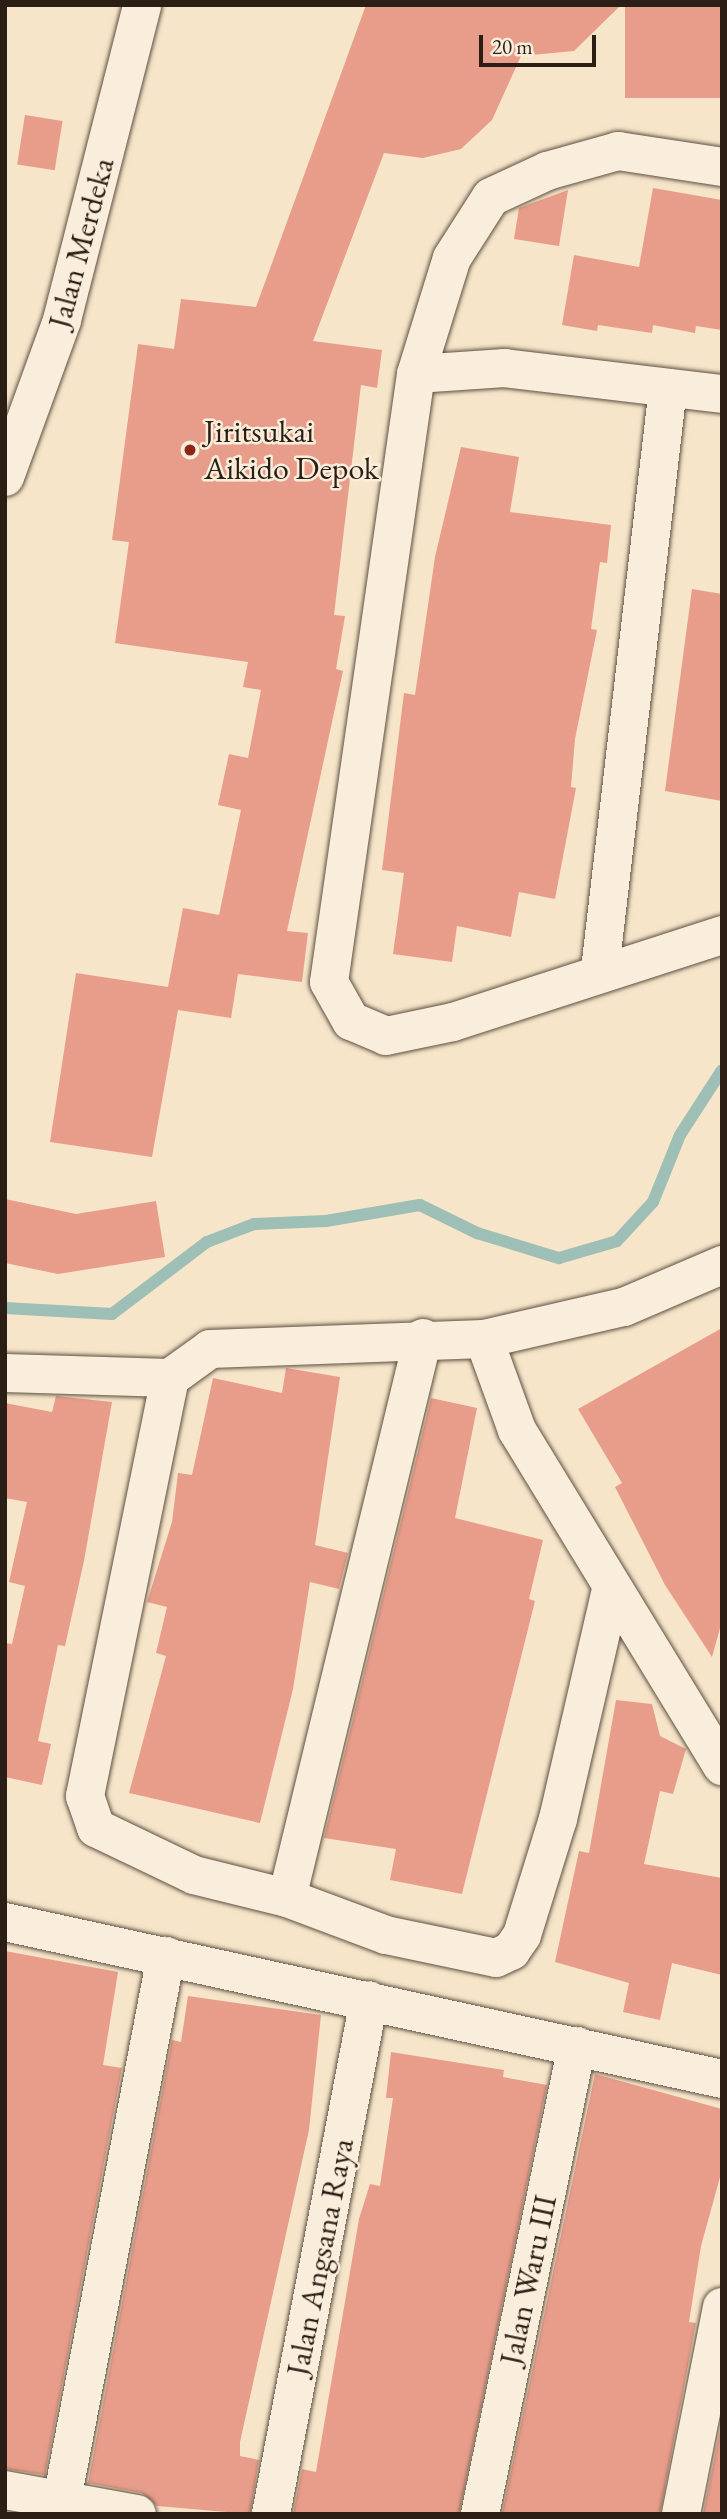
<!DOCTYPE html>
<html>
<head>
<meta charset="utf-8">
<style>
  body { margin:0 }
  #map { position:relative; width:727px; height:2519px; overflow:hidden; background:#f6e5c9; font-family:"EB Garamond",serif }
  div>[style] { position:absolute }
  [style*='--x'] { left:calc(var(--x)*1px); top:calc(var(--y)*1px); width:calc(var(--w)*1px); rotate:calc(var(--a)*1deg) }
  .stream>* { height:12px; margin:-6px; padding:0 6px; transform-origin:6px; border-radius:6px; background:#9dbfb5 }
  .building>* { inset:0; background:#e89d8a; transform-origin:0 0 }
  .roads { filter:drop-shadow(0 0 2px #5e5041) drop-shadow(0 0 2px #5e5041) }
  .minor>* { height:38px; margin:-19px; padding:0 19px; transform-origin:19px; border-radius:19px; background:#f9eedc }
  .dots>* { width:19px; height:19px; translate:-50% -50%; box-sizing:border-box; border:4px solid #f9eedc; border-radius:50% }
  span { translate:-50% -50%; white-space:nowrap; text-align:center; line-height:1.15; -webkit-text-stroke:5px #f9eedc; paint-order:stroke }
  .street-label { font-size:32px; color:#2b1e14 }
  .poi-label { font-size:32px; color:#2b1e14 }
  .left { translate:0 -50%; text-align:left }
  .frame { position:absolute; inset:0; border:7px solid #2b1e14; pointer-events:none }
  .scale { position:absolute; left:479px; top:35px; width:117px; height:32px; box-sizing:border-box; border:4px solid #2b1e14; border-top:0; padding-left:9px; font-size:21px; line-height:24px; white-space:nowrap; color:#2b1e14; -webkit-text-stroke:5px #f9eedc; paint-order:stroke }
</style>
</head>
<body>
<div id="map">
  <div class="stream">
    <div style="--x:5;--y:1308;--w:107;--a:3.2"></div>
    <div style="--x:112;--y:1314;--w:119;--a:-37.2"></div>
    <div style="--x:207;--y:1242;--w:50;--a:-21"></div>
    <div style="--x:254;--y:1224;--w:72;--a:-2.4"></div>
    <div style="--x:326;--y:1221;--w:95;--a:-9.7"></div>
    <div style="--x:420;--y:1205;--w:64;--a:26.2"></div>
    <div style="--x:477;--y:1233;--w:86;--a:17"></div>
    <div style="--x:559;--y:1258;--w:60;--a:-16.3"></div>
    <div style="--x:617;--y:1241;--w:53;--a:-47.3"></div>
    <div style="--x:653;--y:1202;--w:72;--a:-68.1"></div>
    <div style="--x:680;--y:1135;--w:77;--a:-57.1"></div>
  </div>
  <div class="building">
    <div style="clip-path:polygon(366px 5px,621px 5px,574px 51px,521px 56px,492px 120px,461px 149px,423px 158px,384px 153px,313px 341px,382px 350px,377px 388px,361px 385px,334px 615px,345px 616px,336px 669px,343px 671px,287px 931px,308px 933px,302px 982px,238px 974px,231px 1018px,178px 1010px,152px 1157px,50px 1142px,76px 973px,168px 987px,183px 908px,219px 915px,241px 810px,218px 805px,229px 754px,248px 758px,261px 690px,243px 687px,248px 662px,115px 643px,129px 542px,112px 540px,138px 344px,174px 349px,181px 299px,256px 307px)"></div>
    <div style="left:625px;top:5px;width:97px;height:93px"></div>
    <div style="left:25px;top:115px;width:38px;height:50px;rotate:9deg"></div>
    <div style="clip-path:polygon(653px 188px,722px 200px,722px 330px,696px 326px,695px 333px,653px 325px,652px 333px,598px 325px,597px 331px,562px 325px,574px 255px,639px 267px)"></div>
    <div style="clip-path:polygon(568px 190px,559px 246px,514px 239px,519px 208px)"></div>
    <div style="clip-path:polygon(461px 447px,519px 457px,510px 512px,611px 525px,607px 563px,600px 562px,591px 629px,597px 630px,575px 739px,571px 787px,576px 788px,555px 899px,519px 892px,511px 937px,457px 926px,452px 962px,393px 954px,404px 873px,382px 870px,404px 693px,415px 695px,435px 557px)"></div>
    <div style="clip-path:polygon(692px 589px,722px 594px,722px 801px,665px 791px)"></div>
    <div style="clip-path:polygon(5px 1199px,76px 1214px,156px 1201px,165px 1257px,58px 1274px,5px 1263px)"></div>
    <div style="clip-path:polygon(722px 1328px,722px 1621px,712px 1657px,665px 1585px,615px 1487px,622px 1483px,578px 1409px)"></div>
    <div style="clip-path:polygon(286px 1368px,340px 1377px,315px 1545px,348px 1553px,339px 1589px,310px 1582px,293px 1689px,260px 1823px,129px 1793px,166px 1656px,156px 1653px,167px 1607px,147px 1602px,172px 1522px,178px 1473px,192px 1475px,213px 1378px,282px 1393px)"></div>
    <div style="clip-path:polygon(56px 1396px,112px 1402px,84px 1561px,65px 1646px,58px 1645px,38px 1741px,51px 1744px,42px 1785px,5px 1777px,5px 1643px,12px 1644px,25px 1586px,9px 1582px,27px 1502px,5px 1498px,5px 1403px,52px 1412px)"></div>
    <div style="clip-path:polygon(431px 1398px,477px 1408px,455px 1518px,543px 1540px,529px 1599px,535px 1601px,462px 1894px,390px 1880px,396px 1849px,324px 1838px)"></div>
    <div style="clip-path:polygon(616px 1700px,652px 1704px,660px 1736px,686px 1749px,673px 1794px,660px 1791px,644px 1864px,722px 1878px,722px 1975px,672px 1963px,660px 2020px,623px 2012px,629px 1983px,555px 1962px,579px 1851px,589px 1853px)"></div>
    <div style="clip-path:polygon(5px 1951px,118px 1972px,103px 2065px,122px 2068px,45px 2475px,5px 2469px)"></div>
    <div style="clip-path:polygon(188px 1996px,321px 2015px,309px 2130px,240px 2442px,240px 2456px,259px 2460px,250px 2514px,157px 2506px,142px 2493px,88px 2483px,172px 2040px,181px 2042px)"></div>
    <div style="clip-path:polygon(391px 2052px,504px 2070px,503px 2077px,547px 2085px,459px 2514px,293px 2514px,302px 2469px,316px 2472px,359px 2219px,370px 2184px,380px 2186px,393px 2098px,386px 2098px)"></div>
    <div style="clip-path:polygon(595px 2074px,722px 2109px,722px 2170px,701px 2246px,689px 2322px,696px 2323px,660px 2514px,502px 2514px)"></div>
    <div style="clip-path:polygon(722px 2421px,722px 2514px,703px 2514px)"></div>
  </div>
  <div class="roads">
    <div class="minor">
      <div style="--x:416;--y:374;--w:121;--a:-72.8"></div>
      <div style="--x:452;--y:258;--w:72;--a:-57.4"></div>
      <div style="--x:491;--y:197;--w:62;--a:-24.9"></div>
      <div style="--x:547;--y:171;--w:74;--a:-15.7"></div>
      <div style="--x:618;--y:151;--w:105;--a:8.7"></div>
      <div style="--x:722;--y:394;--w:219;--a:-173.2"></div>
      <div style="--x:505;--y:368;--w:89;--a:176.1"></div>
      <div style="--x:416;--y:374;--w:614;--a:98.14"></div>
      <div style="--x:329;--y:982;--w:45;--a:60.6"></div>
      <div style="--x:351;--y:1021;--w:38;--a:23"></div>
      <div style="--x:386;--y:1036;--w:68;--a:-11.8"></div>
      <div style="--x:453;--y:1022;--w:283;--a:-17.9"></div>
      <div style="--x:5;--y:477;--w:167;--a:-70"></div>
      <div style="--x:62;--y:320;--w:325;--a:-75.7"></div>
      <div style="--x:600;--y:970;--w:586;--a:-83.34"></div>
      <div style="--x:423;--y:1338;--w:576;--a:103.65"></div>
      <div style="--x:287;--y:1898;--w:106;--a:20.5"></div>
      <div style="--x:386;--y:1935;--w:112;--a:11.8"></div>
      <div style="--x:496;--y:1958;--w:17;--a:-25"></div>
      <div style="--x:511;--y:1951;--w:19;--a:-55"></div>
      <div style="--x:522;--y:1935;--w:121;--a:-72.8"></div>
      <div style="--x:558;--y:1819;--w:236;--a:-77"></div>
      <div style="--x:484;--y:1339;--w:97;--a:70.1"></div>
      <div style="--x:517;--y:1430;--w:394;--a:58.6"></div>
      <div style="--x:5;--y:1373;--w:165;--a:1.7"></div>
      <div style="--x:170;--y:1378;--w:49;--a:-35.9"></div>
      <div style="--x:210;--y:1349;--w:274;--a:-2.1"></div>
      <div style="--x:484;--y:1339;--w:144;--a:-12.9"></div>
      <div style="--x:624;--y:1307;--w:107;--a:-23.2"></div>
      <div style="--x:170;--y:1378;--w:427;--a:101.5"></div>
      <div style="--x:85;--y:1796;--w:34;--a:71"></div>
      <div style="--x:96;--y:1828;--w:109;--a:25.6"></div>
      <div style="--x:194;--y:1875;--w:96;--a:13.9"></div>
      <div style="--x:5;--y:1922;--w:734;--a:12.35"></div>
      <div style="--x:5;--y:2490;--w:134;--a:10.3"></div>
      <div style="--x:62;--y:2500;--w:554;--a:-79.18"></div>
      <div style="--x:271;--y:2514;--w:523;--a:-79.21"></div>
      <div style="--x:480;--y:2514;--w:478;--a:-78.3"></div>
      <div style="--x:681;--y:2514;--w:211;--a:-78.8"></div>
    </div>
  </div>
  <div class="dots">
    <div style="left:190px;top:450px;background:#8f2418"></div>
  </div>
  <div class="street-label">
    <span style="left:81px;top:243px;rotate:-75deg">Jalan Merdeka</span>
    <span style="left:320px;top:2257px;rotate:-79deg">Jalan Angsana Raya</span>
    <span style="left:528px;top:2280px;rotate:-78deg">Jalan Waru III</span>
  </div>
  <div class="poi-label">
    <span class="left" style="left:204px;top:450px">Jiritsukai<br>Aikido Depok</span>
  </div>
  <div class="frame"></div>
  <div class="scale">20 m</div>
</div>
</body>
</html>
